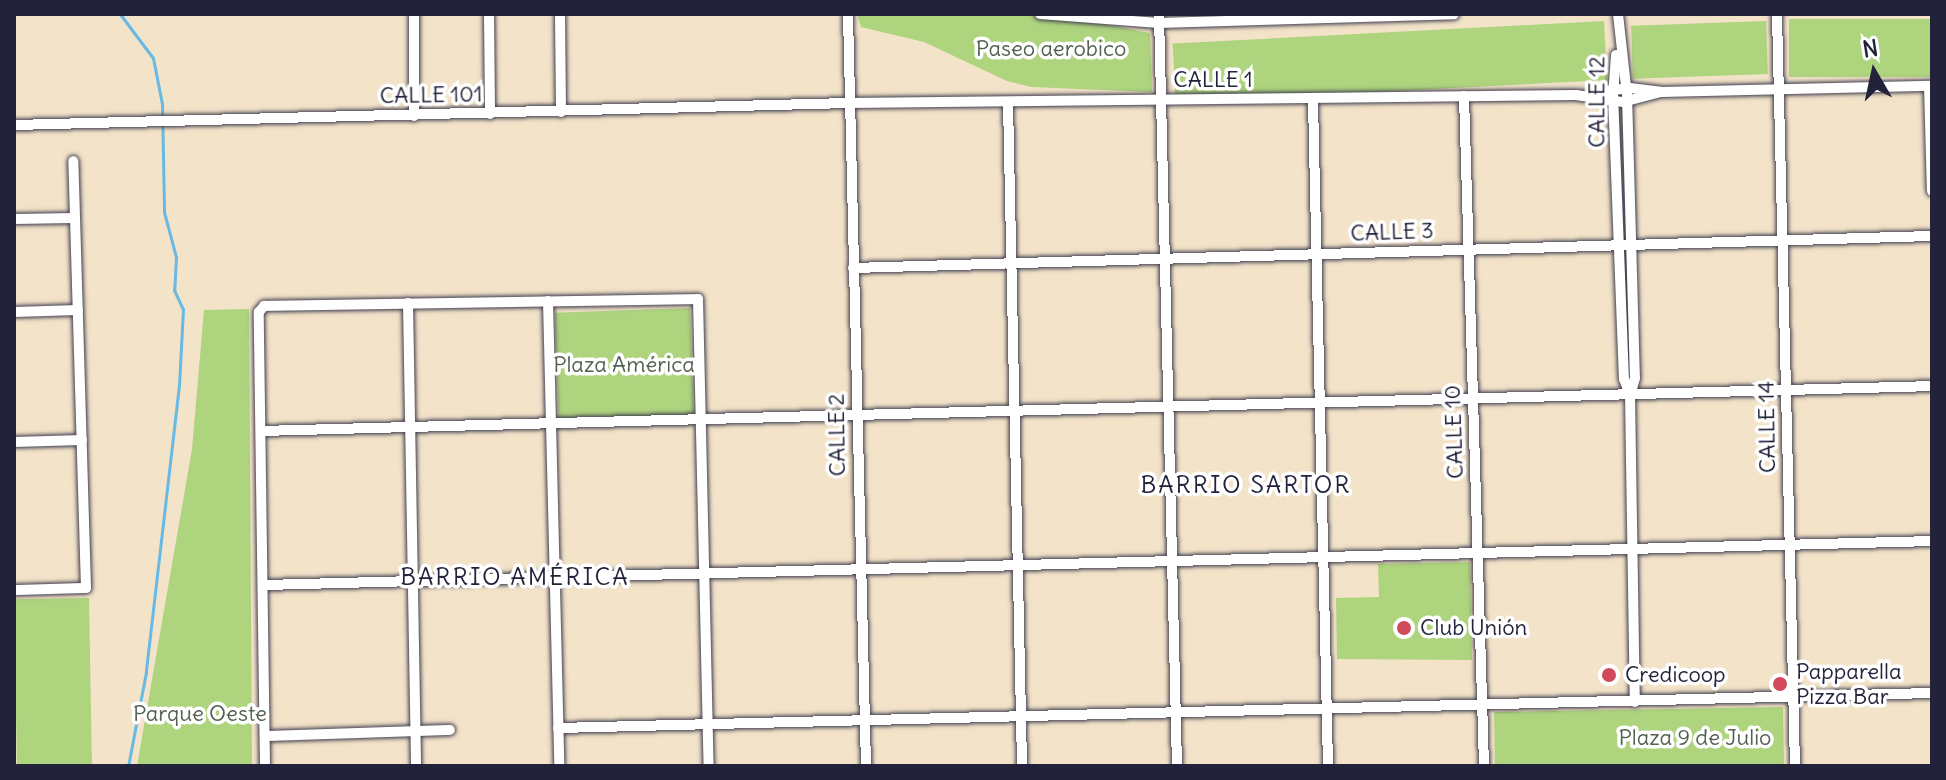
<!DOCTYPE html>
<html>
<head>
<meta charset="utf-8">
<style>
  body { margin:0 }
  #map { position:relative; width:1946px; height:780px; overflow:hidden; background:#f3e3c9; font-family:Delius,sans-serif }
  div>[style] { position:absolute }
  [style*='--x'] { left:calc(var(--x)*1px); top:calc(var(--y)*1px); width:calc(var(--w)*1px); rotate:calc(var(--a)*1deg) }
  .green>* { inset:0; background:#aed47e; transform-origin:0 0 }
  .stream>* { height:3px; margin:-1.5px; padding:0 1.5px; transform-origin:1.5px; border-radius:1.5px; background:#68b9e3 }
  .roads { filter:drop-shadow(0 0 2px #413f50) drop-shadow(0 0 2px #413f50) }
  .minor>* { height:10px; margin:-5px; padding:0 5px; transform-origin:5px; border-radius:5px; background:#fff }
  .dots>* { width:22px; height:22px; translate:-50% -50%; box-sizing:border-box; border:4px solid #fff; border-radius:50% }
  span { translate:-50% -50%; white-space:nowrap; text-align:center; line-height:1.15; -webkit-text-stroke:7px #fff; paint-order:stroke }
  .park-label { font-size:22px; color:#536052 }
  .street-label { font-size:22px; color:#22223b }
  .poi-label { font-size:22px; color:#22223b }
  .left { translate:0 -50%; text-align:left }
  .neighbourhood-label { font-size:24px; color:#22223b; letter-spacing:2px }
  .frame { position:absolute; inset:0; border:16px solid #22223b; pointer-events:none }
  .north { position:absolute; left:1834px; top:32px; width:80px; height:80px; -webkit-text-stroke:6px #fff; paint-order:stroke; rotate:351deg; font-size:22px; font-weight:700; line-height:32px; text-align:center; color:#22223b }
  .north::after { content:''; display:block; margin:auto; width:28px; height:36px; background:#22223b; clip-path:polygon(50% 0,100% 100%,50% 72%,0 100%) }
</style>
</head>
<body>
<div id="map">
  <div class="green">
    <div style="clip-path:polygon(857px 14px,1053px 14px,1150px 33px,1152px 92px,1031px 87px,1007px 81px,924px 42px,861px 27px)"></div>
    <div style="left:1932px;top:19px;width:58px;height:143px;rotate:90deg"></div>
    <div style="left:1604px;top:21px;width:59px;height:432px;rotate:87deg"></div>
    <div style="left:1766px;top:21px;width:53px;height:135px;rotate:88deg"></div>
    <div style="left:690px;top:308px;width:111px;height:135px;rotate:88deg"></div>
    <div style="clip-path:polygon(249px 309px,252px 766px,137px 766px,192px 449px,204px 310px)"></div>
    <div style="clip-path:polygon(1470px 562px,1472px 660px,1337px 659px,1336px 598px,1379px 597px,1378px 564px)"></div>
    <div style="left:89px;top:598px;width:168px;height:75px;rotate:89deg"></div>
    <div style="left:1783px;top:707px;width:59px;height:289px;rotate:89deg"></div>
  </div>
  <div class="stream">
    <div style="--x:120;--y:14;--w:55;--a:53.1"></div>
    <div style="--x:153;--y:58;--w:47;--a:78.9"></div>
    <div style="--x:162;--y:104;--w:108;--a:88.9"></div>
    <div style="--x:164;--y:212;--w:47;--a:75.1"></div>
    <div style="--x:176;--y:257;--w:33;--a:93"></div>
    <div style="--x:174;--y:290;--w:21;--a:65"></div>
    <div style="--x:183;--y:309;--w:76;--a:93"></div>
    <div style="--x:179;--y:385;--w:289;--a:96.6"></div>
    <div style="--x:146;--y:672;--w:96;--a:100.8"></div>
  </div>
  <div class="roads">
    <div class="minor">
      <div style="--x:414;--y:14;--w:102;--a:90"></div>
      <div style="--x:489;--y:14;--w:100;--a:89.4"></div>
      <div style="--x:560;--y:14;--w:98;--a:89.4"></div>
      <div style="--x:848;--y:14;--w:752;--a:88.63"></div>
      <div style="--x:1040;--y:14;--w:119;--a:4.3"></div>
      <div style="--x:1159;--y:23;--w:295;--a:-1.7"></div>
      <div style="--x:1159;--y:14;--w:752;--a:88.63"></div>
      <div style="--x:1618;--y:14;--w:81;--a:83.7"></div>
      <div style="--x:1627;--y:95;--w:283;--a:88.4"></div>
      <div style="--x:1635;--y:378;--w:18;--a:106"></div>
      <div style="--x:1630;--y:395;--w:307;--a:89.1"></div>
      <div style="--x:1777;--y:14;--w:752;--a:88.63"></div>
      <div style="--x:1616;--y:55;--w:39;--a:94"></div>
      <div style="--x:1613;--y:94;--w:285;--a:87.8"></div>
      <div style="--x:1624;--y:379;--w:17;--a:69"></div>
      <div style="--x:1929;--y:86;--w:105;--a:88.4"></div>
      <div style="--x:1590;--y:93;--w:40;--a:-7.1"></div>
      <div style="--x:1630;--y:88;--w:31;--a:7"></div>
      <div style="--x:1661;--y:92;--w:271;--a:-1.3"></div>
      <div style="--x:1464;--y:96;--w:670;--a:88.29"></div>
      <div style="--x:1313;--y:100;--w:666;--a:88.71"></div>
      <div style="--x:1008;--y:102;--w:664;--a:88.79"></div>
      <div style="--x:14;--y:125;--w:835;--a:-1.51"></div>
      <div style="--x:849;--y:103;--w:727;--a:-0.63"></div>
      <div style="--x:1576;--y:95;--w:48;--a:8.5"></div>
      <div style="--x:1623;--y:102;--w:39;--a:-15"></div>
      <div style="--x:14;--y:219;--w:61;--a:-0.9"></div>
      <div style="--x:853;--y:268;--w:1079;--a:-1.7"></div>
      <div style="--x:548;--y:301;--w:465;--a:88.6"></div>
      <div style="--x:408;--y:303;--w:463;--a:89"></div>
      <div style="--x:14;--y:312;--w:64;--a:-1.8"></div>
      <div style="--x:261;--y:431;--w:1672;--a:-1.54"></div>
      <div style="--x:14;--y:442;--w:68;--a:-1.7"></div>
      <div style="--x:264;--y:585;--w:1669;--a:-1.51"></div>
      <div style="--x:14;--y:590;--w:72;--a:-1.6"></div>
      <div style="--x:86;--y:588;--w:427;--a:-91.7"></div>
      <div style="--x:558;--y:728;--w:1374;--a:-1.46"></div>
      <div style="--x:265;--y:736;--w:185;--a:-1.9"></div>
      <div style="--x:265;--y:766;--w:454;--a:-90.8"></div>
      <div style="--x:259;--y:312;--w:8;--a:-50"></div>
      <div style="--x:264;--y:306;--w:434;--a:-0.9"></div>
      <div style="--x:698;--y:299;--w:467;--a:88.7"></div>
    </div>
  </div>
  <div class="dots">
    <div style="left:1404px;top:628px;background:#d1495b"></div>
    <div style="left:1609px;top:675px;background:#d1495b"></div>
    <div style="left:1780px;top:684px;background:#d1495b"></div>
  </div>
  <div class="park-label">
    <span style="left:1051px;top:49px">Paseo aerobico</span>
    <span style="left:624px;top:365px">Plaza América</span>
    <span style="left:200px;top:714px">Parque Oeste</span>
    <span style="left:1695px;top:738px">Plaza 9 de Julio</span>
  </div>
  <div class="street-label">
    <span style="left:1213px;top:80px">CALLE 1</span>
    <span style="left:431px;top:95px;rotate:-1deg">CALLE 101</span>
    <span style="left:1597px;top:102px;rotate:-90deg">CALLE 12</span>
    <span style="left:1392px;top:232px;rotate:-2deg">CALLE 3</span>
    <span style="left:1767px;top:427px;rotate:-91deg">CALLE 14</span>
    <span style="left:1454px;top:432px;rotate:-92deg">CALLE 10</span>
    <span style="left:837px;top:435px;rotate:-91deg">CALLE 2</span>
  </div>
  <div class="poi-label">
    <span class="left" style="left:1420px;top:628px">Club Unión</span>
    <span class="left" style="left:1796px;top:684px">Papparella<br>Pizza Bar</span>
    <span class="left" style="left:1625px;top:675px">Credicoop</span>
  </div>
  <div class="neighbourhood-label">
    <span style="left:1246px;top:485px">BARRIO SARTOR</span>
    <span style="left:515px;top:577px">BARRIO AMÉRICA</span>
  </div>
  <div class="frame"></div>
  <div class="north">N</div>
</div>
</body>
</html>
